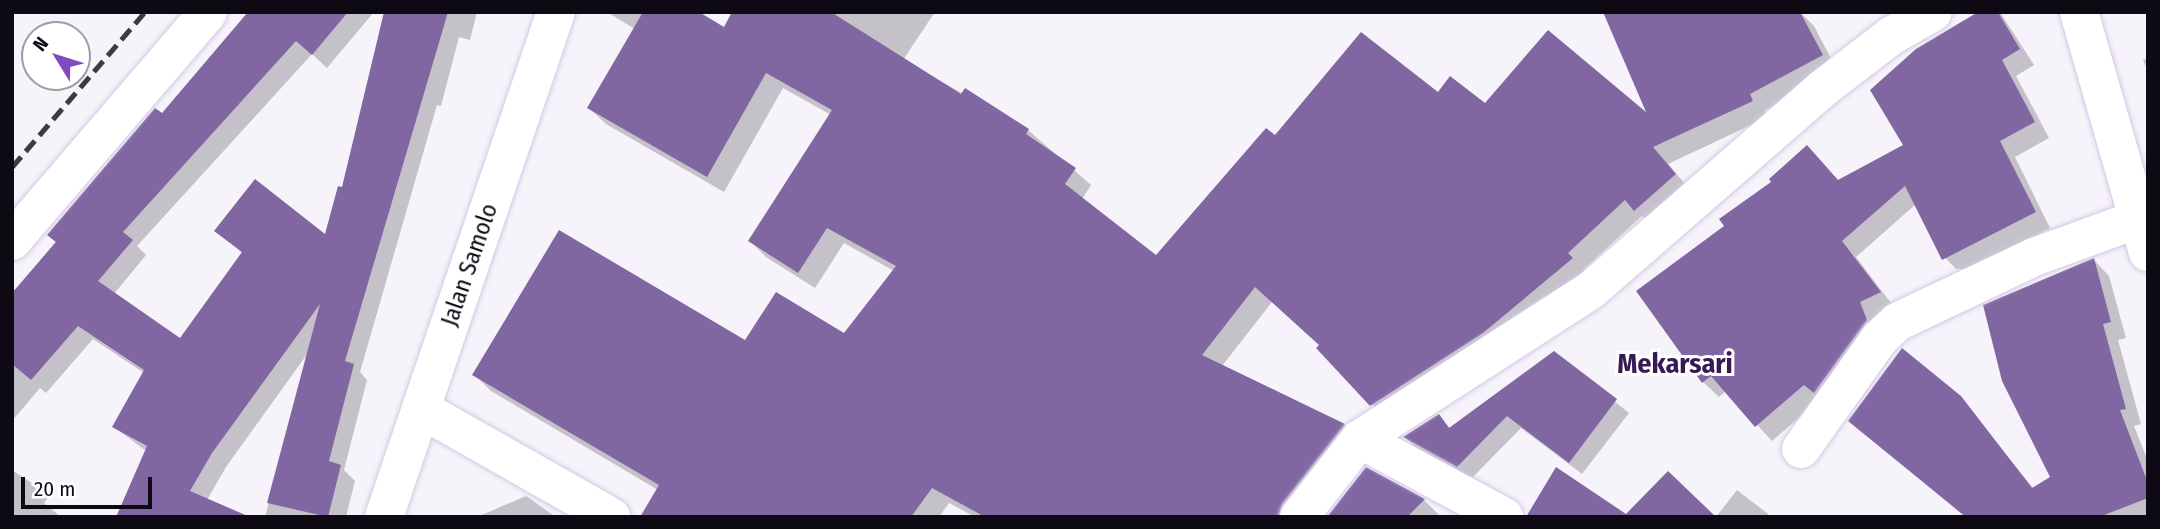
<!DOCTYPE html>
<html>
<head>
<meta charset="utf-8">
<style>
  body { margin:0 }
  #map { position:relative; width:2160px; height:529px; overflow:hidden; background:#f6f3fa; font-family:"Fira Sans Condensed",sans-serif }
  div>[style] { position:absolute }
  [style*='--x'] { left:calc(var(--x)*1px); top:calc(var(--y)*1px); width:calc(var(--w)*1px); rotate:calc(var(--a)*1deg) }
  .shadow>* { inset:0; background:#0003 }
  .building>* { inset:0; background:#8067a2 }
  .roads { filter:drop-shadow(0 0 2px #d3c7e6) drop-shadow(0 0 2px #d3c7e6) }
  .street>* { height:38px; margin:-19px; padding:0 19px; transform-origin:19px; border-radius:19px; background:#fff }
  .secondary>* { height:38px; margin:-19px; padding:0 19px; transform-origin:19px; border-radius:19px; background:#fff }
  .rail>* { height:5px; margin-top:-2.5px; transform-origin:0; background:repeating-linear-gradient(90deg,#3e3a43 0 14px,transparent 0 21px) }
  span { translate:-50% -50%; white-space:nowrap; text-align:center; line-height:1.15; -webkit-text-stroke:6px #fff; paint-order:stroke }
  .street-label { font-size:24px; color:#0e0a14 }
  .quarter-label { font-size:28px; color:#351a53; font-weight:700 }
  .frame { position:absolute; inset:0; border:14px solid #0e0a14; pointer-events:none }
  .north { position:absolute; left:21px; top:21px; width:70px; height:70px; box-sizing:border-box; background:#fff; border:2px solid #9f9da1; border-radius:50%; rotate:308deg; font-size:19px; font-weight:700; line-height:28px; text-align:center; color:#0e0a14 }
  .north::after { content:''; display:block; margin:auto; width:24px; height:32px; background:#824ac0; clip-path:polygon(50% 0,100% 100%,50% 72%,0 100%) }
  .scale { position:absolute; left:21px; top:477px; width:131px; height:32px; box-sizing:border-box; border:4px solid #0e0a14; border-top:0; padding-left:9px; font-size:21px; line-height:24px; white-space:nowrap; color:#0e0a14; -webkit-text-stroke:5px #fff; paint-order:stroke }
</style>
</head>
<body>
<div id="map">
  <div class="shadow">
    <div style="clip-path:polygon(248px 12px,374px 12px,327px 68px,312px 54px,137px 246px,146px 255px,114px 294px,180px 340px,243px 254px,217px 230px,326px 237px,344px 189px,387px 12px,477px 12px,470px 40px,459px 37px,441px 106px,437px 105px,360px 372px,367px 380px,344px 470px,355px 481px,346px 517px,265px 517px,308px 353px,226px 467px,207px 500px,118px 517px,146px 451px,114px 427px,144px 373px,93px 339px,46px 393px,40px 388px,12px 421px,12px 294px)"></div>
    <div style="clip-path:polygon(607px 12px,695px 12px,725px 29px,734px 12px,935px 12px,903px 60px,1028px 130px,1091px 185px,1082px 199px,1156px 257px,1275px 138px,1439px 94px,1485px 105px,1650px 119px,1800px 12px,1814px 26px,1838px 72px,1765px 110px,1768px 117px,1668px 164px,1691px 191px,1651px 226px,1642px 216px,1583px 270px,1588px 275px,1388px 421px,1318px 348px,1321px 346px,1272px 302px,1222px 366px,1344px 425px,1360px 441px,1300px 517px,975px 517px,949px 503px,939px 517px,646px 517px,658px 490px,491px 391px,474px 374px,844px 335px,894px 271px,844px 243px,815px 288px,766px 257px,750px 241px,831px 115px,783px 88px,724px 192px,606px 124px,589px 108px,635px 29px)"></div>
    <div style="clip-path:polygon(1982px 12px,2000px 12px,2034px 65px,2016px 76px,2049px 138px,2015px 157px,2050px 228px,1970px 269px,1956px 269px,1941px 253px,1916px 204px,1856px 257px,1894px 307px,1821px 399px,1772px 441px,1726px 391px,1719px 397px,1703px 382px,1839px 182px,1905px 146px)"></div>
    <div style="clip-path:polygon(2148px 58px,2148px 72px,2143px 60px)"></div>
    <div style="clip-path:polygon(2094px 260px,2109px 276px,2126px 338px,2118px 340px,2141px 424px,2134px 426px,2148px 461px,2148px 517px,1965px 517px,1850px 420px,1960px 398px,2034px 489px,2053px 478px)"></div>
    <div style="clip-path:polygon(1554px 353px,1629px 413px,1582px 474px,1521px 428px,1471px 479px,1418px 450px,1406px 438px,1438px 417px,1451px 429px)"></div>
    <div style="clip-path:polygon(1366px 469px,1424px 500px,1440px 516px,1329px 517px)"></div>
    <div style="clip-path:polygon(12px 470px,33px 484px,47px 499px,44px 503px,61px 517px,12px 517px)"></div>
    <div style="clip-path:polygon(1737px 490px,1772px 517px,1716px 517px)"></div>
    <div style="clip-path:polygon(526px 496px,556px 517px,477px 517px)"></div>
  </div>
  <div class="building">
    <div style="clip-path:polygon(248px 12px,348px 12px,312px 55px,296px 41px,123px 232px,133px 240px,98px 281px,180px 338px,242px 252px,214px 231px,255px 179px,325px 234px,338px 186px,342px 187px,384px 12px,448px 12px,345px 361px,354px 364px,329px 461px,341px 465px,328px 517px,267px 503px,320px 304px,212px 453px,190px 491px,250px 517px,116px 517px,147px 446px,112px 427px,144px 370px,78px 326px,31px 380px,12px 364px,12px 293px,56px 242px,47px 235px,97px 176px,155px 108px,162px 113px)"></div>
    <div style="clip-path:polygon(643px 12px,699px 12px,724px 27px,732px 12px,831px 12px,961px 94px,965px 88px,1029px 129px,1026px 134px,1076px 168px,1065px 184px,1156px 255px,1266px 128px,1275px 135px,1361px 32px,1438px 92px,1450px 76px,1485px 103px,1548px 30px,1646px 112px,1603px 12px,1800px 12px,1823px 55px,1750px 94px,1753px 101px,1653px 147px,1676px 174px,1634px 211px,1625px 200px,1568px 253px,1573px 258px,1483px 333px,1370px 406px,1316px 348px,1319px 345px,1255px 287px,1202px 355px,1345px 424px,1282px 504px,1278px 517px,985px 517px,932px 488px,911px 517px,640px 517px,659px 485px,472px 375px,559px 230px,745px 340px,776px 292px,844px 333px,896px 266px,827px 228px,798px 273px,748px 241px,832px 110px,766px 73px,707px 177px,587px 108px)"></div>
    <div style="clip-path:polygon(1978px 12px,1998px 12px,2020px 49px,2002px 60px,2035px 122px,2000px 141px,2036px 212px,1942px 260px,1905px 186px,1842px 241px,1881px 292px,1860px 302px,1867px 320px,1814px 393px,1804px 385px,1755px 427px,1711px 376px,1702px 383px,1636px 291px,1724px 226px,1719px 219px,1771px 182px,1769px 179px,1807px 145px,1838px 180px,1903px 145px,1870px 90px,1916px 49px)"></div>
    <div style="clip-path:polygon(2094px 258px,2111px 322px,2103px 324px,2126px 409px,2120px 410px,2148px 483px,2148px 498px,2099px 517px,1966px 517px,1848px 421px,1902px 348px,1961px 396px,2032px 488px,2050px 477px,2002px 381px,1983px 305px)"></div>
    <div style="clip-path:polygon(1554px 351px,1617px 399px,1569px 463px,1507px 416px,1457px 467px,1403px 437px,1439px 414px,1449px 428px)"></div>
    <div style="clip-path:polygon(1366px 467px,1425px 499px,1407px 517px,1327px 517px)"></div>
    <div style="clip-path:polygon(1556px 467px,1626px 514px,1668px 471px,1716px 517px,1526px 517px)"></div>
  </div>
  <div class="roads">
    <div class="street">
      <div style="--x:12;--y:241;--w:301;--a:-49.4"></div>
      <div style="--x:421;--y:409;--w:219;--a:29.6"></div>
      <div style="--x:1360;--y:439;--w:164;--a:28.4"></div>
      <div style="--x:1801;--y:449;--w:136;--a:-54.6"></div>
      <div style="--x:1880;--y:338;--w:23;--a:-43"></div>
      <div style="--x:1897;--y:322;--w:152;--a:-25.4"></div>
      <div style="--x:2034;--y:257;--w:111;--a:-20.1"></div>
      <div style="--x:384;--y:517;--w:533;--a:-71.19"></div>
      <div style="--x:1299;--y:517;--w:99;--a:-52"></div>
      <div style="--x:1360;--y:439;--w:275;--a:-32.8"></div>
      <div style="--x:1591;--y:290;--w:306;--a:-41"></div>
      <div style="--x:1822;--y:89;--w:87;--a:-37.5"></div>
      <div style="--x:1891;--y:36;--w:48;--a:-29.7"></div>
    </div>
    <div class="secondary">
      <div style="--x:2079;--y:12;--w:250;--a:74"></div>
    </div>
  </div>
  <div class="rail">
    <div style="--x:12;--y:167;--w:204;--a:-49.4"></div>
  </div>
  <div class="street-label">
    <span style="left:470px;top:265px;rotate:-71deg">Jalan Samolo</span>
  </div>
  <div class="quarter-label">
    <span style="left:1675px;top:364px">Mekarsari</span>
  </div>
  <div class="frame"></div>
  <div class="north">N</div>
  <div class="scale">20 m</div>
</div>
</body>
</html>
